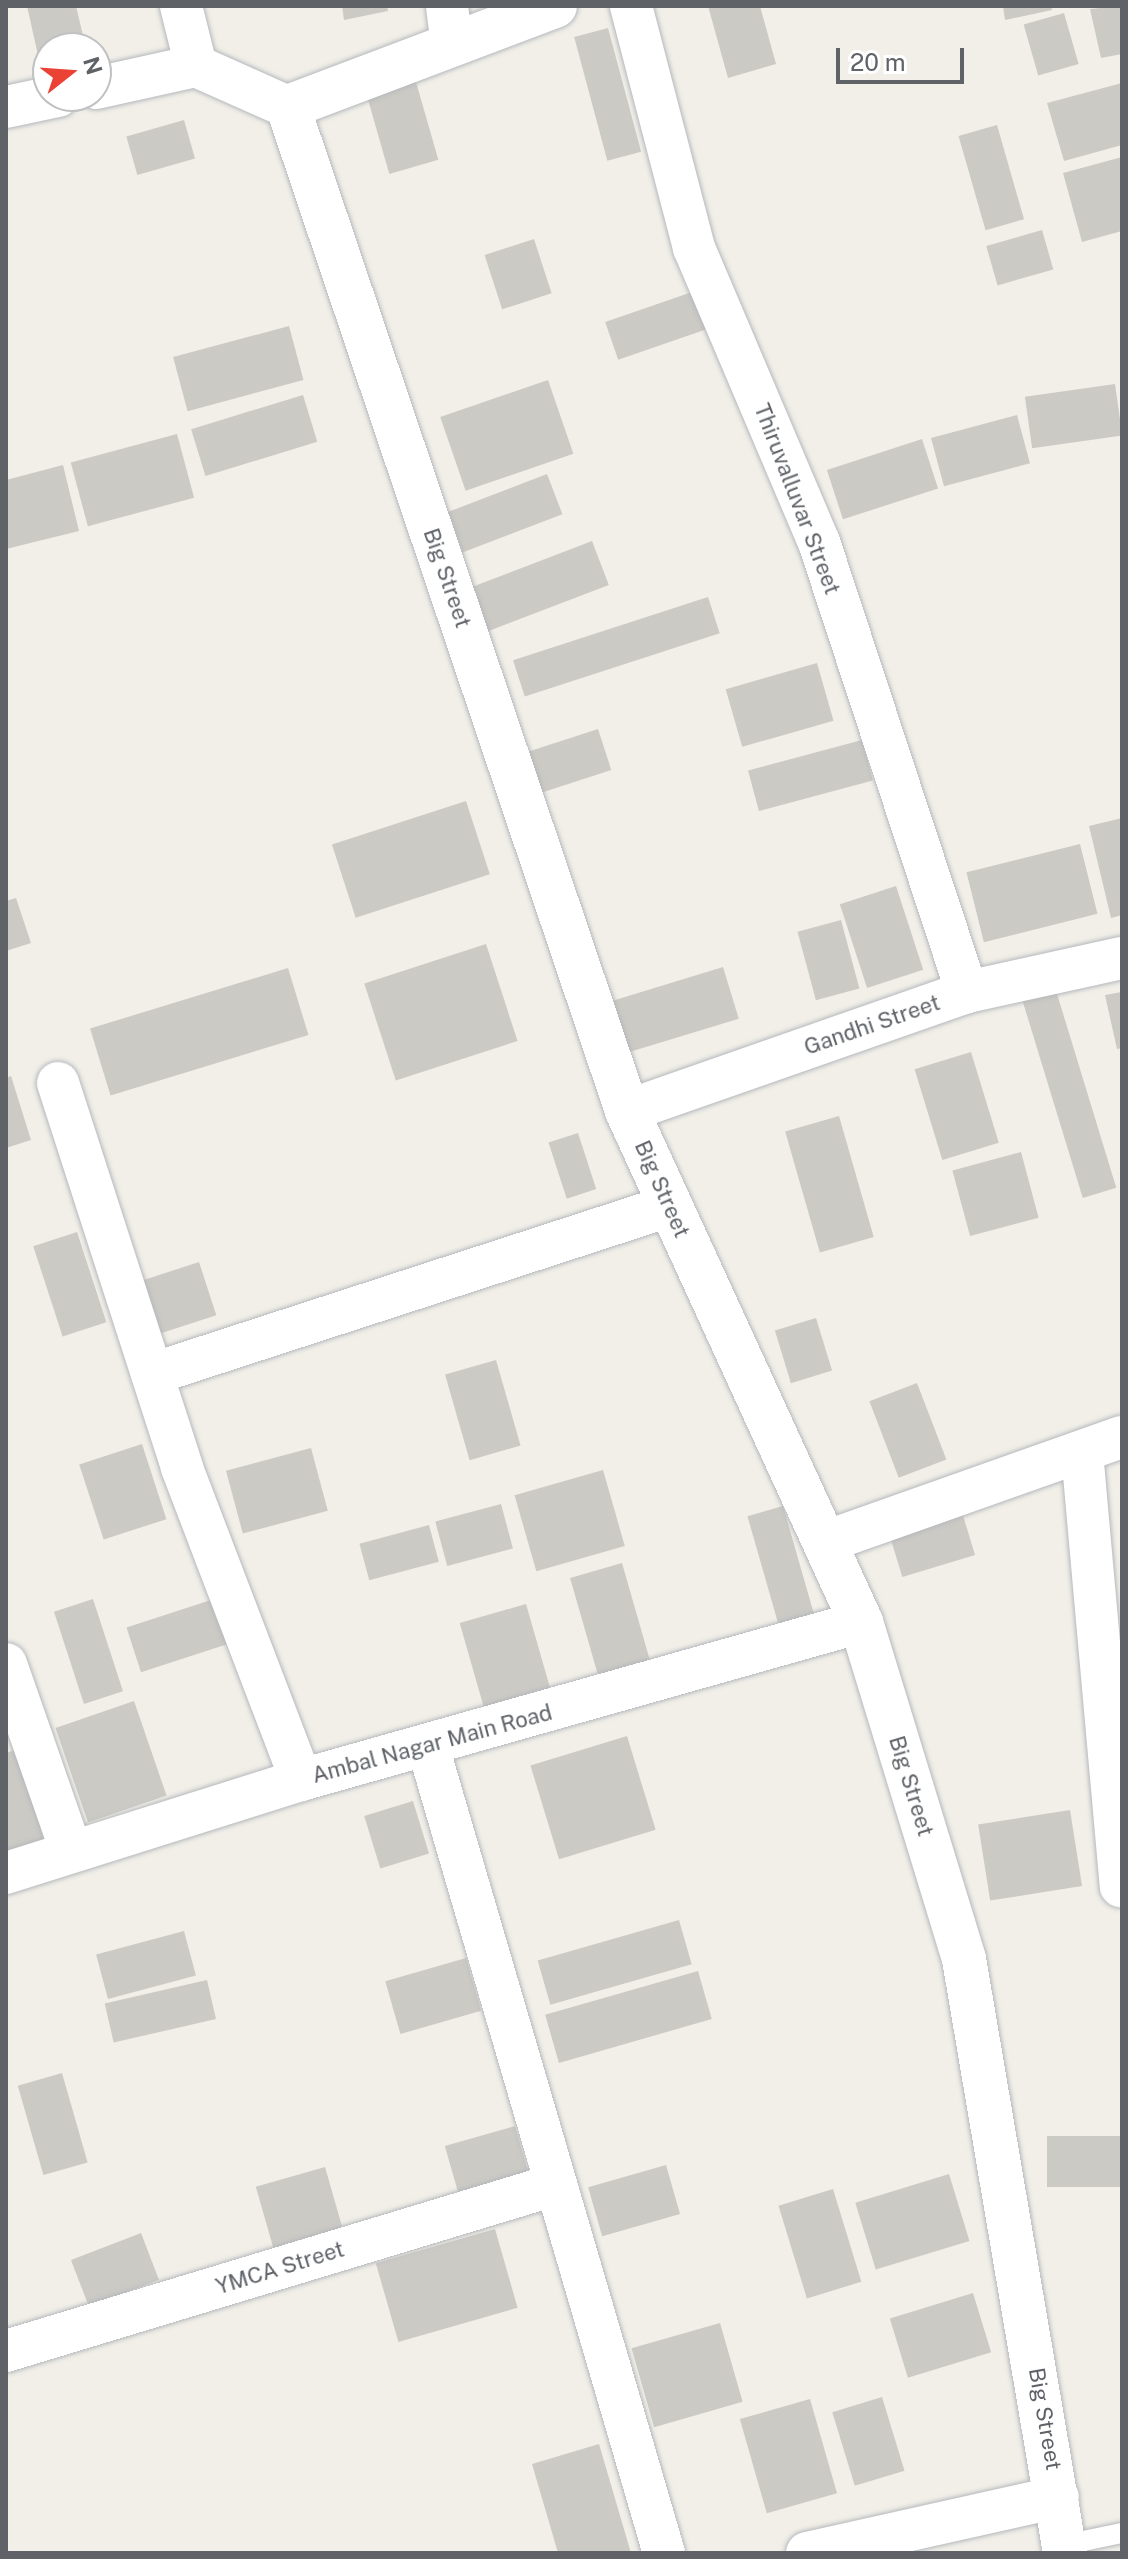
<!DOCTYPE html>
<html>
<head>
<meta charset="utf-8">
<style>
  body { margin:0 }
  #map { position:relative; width:1128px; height:2559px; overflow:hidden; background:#f1efe8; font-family:"Public Sans",sans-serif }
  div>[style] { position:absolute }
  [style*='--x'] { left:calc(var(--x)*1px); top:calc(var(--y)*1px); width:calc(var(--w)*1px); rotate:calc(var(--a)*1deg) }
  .building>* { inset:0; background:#cccac5; transform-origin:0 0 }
  .roads { filter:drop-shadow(0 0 2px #b5b8bc) drop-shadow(0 0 2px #b5b8bc) }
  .lane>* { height:20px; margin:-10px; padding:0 10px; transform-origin:10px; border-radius:10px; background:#fff }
  .street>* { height:42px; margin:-21px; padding:0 21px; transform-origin:21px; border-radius:21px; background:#fff }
  .secondary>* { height:44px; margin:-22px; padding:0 22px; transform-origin:22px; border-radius:22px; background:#fff }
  span { translate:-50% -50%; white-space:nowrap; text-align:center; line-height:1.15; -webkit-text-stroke:7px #fff; paint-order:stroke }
  .street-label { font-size:22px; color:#5f6368 }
  .frame { position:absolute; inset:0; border:8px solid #5f6368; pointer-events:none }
  .north { position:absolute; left:32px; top:32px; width:80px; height:80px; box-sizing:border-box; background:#fff; border:2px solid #bfc1c3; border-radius:50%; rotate:73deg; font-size:22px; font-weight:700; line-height:32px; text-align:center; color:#5f6368 }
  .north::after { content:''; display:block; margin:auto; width:28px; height:36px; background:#ea4335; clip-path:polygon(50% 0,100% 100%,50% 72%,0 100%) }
  .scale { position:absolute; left:836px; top:48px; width:128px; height:36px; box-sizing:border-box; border:4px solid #5f6368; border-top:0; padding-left:10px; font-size:24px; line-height:28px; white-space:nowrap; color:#5f6368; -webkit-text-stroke:6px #fff; paint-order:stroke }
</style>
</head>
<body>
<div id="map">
  <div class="building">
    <div style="clip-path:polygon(27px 6px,76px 6px,85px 44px,38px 55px)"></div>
    <div style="clip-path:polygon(342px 6px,387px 6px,388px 11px,344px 20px)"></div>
    <div style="clip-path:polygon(708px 6px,760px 6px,776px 64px,728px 78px)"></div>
    <div style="clip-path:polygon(1003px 6px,1051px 6px,1052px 10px,1005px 20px)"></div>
    <div style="clip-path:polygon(1122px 6px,1122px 54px,1101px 58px,1090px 9px)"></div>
    <div style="left:1064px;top:13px;width:53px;height:42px;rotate:74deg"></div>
    <div style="left:608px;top:28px;width:128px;height:35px;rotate:75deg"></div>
    <div style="left:416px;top:82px;width:81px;height:51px;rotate:74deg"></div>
    <div style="clip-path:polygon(1122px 83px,1122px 145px,1064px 161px,1047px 103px)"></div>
    <div style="left:184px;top:120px;width:40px;height:60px;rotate:74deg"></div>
    <div style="left:997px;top:125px;width:98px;height:40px;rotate:74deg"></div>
    <div style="clip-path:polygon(1122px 157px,1122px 231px,1082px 242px,1063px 173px)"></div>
    <div style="left:1042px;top:230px;width:41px;height:58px;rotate:74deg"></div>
    <div style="left:534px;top:239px;width:57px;height:52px;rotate:72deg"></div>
    <div style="left:695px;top:291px;width:40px;height:95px;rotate:71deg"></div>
    <div style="left:289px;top:326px;width:56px;height:120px;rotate:75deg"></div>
    <div style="left:548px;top:380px;width:78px;height:114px;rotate:71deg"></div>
    <div style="left:1115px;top:384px;width:52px;height:91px;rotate:82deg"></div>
    <div style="left:303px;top:395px;width:49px;height:117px;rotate:73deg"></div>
    <div style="left:1017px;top:415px;width:50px;height:89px;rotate:75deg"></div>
    <div style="left:177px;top:434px;width:66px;height:110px;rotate:75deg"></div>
    <div style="left:922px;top:439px;width:52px;height:100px;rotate:72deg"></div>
    <div style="clip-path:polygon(63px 465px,79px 531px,6px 549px,6px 480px)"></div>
    <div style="left:547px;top:474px;width:43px;height:107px;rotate:69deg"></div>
    <div style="left:592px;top:541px;width:47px;height:137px;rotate:69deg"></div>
    <div style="left:708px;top:597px;width:38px;height:205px;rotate:72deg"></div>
    <div style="left:817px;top:663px;width:60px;height:95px;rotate:74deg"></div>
    <div style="left:598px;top:729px;width:43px;height:89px;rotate:72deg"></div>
    <div style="left:862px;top:740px;width:42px;height:118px;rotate:75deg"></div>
    <div style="left:466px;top:801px;width:77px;height:141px;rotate:72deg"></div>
    <div style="clip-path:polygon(1122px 818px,1122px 915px,1111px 918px,1089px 826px)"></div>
    <div style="left:1080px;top:844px;width:72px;height:117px;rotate:76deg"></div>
    <div style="left:896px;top:886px;width:88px;height:59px;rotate:72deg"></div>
    <div style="clip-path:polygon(16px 898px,31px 943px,6px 951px,6px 901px)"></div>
    <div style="left:841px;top:920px;width:71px;height:45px;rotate:75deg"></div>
    <div style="left:486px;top:944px;width:102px;height:128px;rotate:72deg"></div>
    <div style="left:723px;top:967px;width:54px;height:123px;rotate:73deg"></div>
    <div style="left:288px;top:968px;width:70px;height:207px;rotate:73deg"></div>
    <div style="left:1054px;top:984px;width:213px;height:35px;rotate:73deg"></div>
    <div style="clip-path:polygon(1122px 992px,1122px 1048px,1117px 1049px,1105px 995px)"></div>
    <div style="left:971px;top:1052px;width:95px;height:59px;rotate:73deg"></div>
    <div style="clip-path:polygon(11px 1076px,31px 1140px,6px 1148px,6px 1078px)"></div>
    <div style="left:839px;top:1116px;width:126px;height:56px;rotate:74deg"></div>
    <div style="left:578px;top:1133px;width:59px;height:31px;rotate:72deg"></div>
    <div style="left:1021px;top:1152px;width:68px;height:71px;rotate:75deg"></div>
    <div style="left:77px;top:1232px;width:95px;height:46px;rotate:72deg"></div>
    <div style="left:199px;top:1262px;width:56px;height:63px;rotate:72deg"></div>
    <div style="left:816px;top:1318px;width:55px;height:43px;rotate:73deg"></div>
    <div style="left:496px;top:1360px;width:89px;height:53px;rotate:74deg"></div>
    <div style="left:917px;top:1383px;width:82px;height:51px;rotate:69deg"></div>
    <div style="left:142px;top:1444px;width:79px;height:66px;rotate:72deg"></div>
    <div style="left:311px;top:1448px;width:65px;height:88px;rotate:75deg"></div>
    <div style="left:603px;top:1470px;width:79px;height:92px;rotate:74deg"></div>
    <div style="left:501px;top:1504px;width:46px;height:68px;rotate:75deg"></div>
    <div style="left:783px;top:1506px;width:130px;height:37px;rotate:74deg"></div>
    <div style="left:961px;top:1509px;width:48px;height:76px;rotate:73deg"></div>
    <div style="left:429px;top:1525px;width:38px;height:72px;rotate:75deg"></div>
    <div style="left:622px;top:1563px;width:110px;height:54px;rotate:74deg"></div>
    <div style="left:93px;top:1599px;width:97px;height:41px;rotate:72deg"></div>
    <div style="left:214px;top:1599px;width:47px;height:92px;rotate:72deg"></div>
    <div style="left:526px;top:1604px;width:94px;height:69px;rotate:74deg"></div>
    <div style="left:134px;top:1701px;width:100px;height:83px;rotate:71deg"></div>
    <div style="left:627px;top:1736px;width:98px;height:101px;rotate:73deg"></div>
    <div style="clip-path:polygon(15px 1750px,47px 1848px,6px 1861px,6px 1753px)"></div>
    <div style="left:413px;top:1801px;width:55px;height:51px;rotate:73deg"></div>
    <div style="left:1070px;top:1810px;width:77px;height:93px;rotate:81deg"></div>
    <div style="left:679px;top:1920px;width:46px;height:147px;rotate:74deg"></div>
    <div style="left:184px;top:1931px;width:46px;height:91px;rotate:75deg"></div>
    <div style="left:466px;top:1958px;width:55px;height:84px;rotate:74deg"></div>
    <div style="left:698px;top:1971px;width:50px;height:159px;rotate:74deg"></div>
    <div style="left:207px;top:1980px;width:40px;height:105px;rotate:77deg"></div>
    <div style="left:62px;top:2073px;width:93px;height:46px;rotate:74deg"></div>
    <div style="left:515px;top:2126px;width:52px;height:73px;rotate:74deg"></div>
    <div style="left:1122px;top:2136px;width:51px;height:75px;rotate:90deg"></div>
    <div style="left:666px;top:2165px;width:51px;height:81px;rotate:74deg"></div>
    <div style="left:325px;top:2167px;width:73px;height:72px;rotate:74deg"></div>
    <div style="left:949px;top:2174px;width:70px;height:98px;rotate:73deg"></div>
    <div style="left:833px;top:2189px;width:97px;height:57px;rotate:73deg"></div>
    <div style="left:495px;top:2229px;width:82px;height:124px;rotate:74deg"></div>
    <div style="left:141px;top:2233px;width:50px;height:75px;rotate:69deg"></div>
    <div style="left:973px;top:2293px;width:62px;height:87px;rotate:73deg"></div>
    <div style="left:720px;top:2323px;width:82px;height:92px;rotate:74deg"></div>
    <div style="left:882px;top:2397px;width:77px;height:52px;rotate:73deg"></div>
    <div style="left:810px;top:2399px;width:98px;height:73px;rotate:74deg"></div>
    <div style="clip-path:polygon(599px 2444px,631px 2553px,558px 2553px,532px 2464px)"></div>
  </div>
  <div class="roads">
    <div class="lane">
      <div style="--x:1064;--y:2545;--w:59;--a:-11.7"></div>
    </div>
    <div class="street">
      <div style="--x:181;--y:6;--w:62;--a:76"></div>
      <div style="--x:447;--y:6;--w:39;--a:83"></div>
      <div style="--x:631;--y:6;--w:250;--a:75.4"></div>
      <div style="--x:694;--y:248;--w:319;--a:67"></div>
      <div style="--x:819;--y:542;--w:474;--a:71.8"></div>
      <div style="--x:96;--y:88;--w:102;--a:-12.4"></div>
      <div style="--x:196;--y:66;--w:101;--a:24"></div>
      <div style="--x:6;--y:107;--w:53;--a:-11.9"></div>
      <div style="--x:58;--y:1083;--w:404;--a:72.1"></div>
      <div style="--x:182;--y:1468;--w:334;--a:69.1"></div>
      <div style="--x:627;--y:1111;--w:360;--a:-19.3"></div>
      <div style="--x:967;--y:992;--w:159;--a:-12.4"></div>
      <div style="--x:152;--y:1374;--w:544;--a:-18"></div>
      <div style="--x:1082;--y:1452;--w:436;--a:84.9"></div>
      <div style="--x:825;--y:1542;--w:315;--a:-19.5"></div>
      <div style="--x:6;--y:1664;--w:198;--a:70.8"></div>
      <div style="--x:428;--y:1747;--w:840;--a:73.68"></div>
      <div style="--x:6;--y:1873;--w:309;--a:-17.5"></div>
      <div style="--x:301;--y:1780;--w:582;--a:-15.76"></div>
      <div style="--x:6;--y:2351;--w:573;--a:-16.85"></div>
      <div style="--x:807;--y:2553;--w:257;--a:-12.6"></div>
    </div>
    <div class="secondary">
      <div style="--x:555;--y:6;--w:285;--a:159.3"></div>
      <div style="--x:288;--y:107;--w:1060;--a:71.34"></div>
      <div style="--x:627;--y:1111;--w:562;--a:65.4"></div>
      <div style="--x:861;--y:1622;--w:352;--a:73"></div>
      <div style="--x:964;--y:1959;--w:603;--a:80.35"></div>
    </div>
  </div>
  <div class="street-label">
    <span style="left:797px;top:499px;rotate:69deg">Thiruvalluvar Street</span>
    <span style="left:447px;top:578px;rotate:71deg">Big Street</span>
    <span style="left:872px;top:1025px;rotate:-19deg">Gandhi Street</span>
    <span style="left:662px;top:1189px;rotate:66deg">Big Street</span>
    <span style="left:432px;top:1744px;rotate:-15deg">Ambal Nagar Main Road</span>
    <span style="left:911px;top:1786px;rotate:73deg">Big Street</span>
    <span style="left:280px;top:2268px;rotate:-17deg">YMCA Street</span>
    <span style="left:1045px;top:2419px;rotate:80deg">Big Street</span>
  </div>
  <div class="frame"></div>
  <div class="north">N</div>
  <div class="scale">20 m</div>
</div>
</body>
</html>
